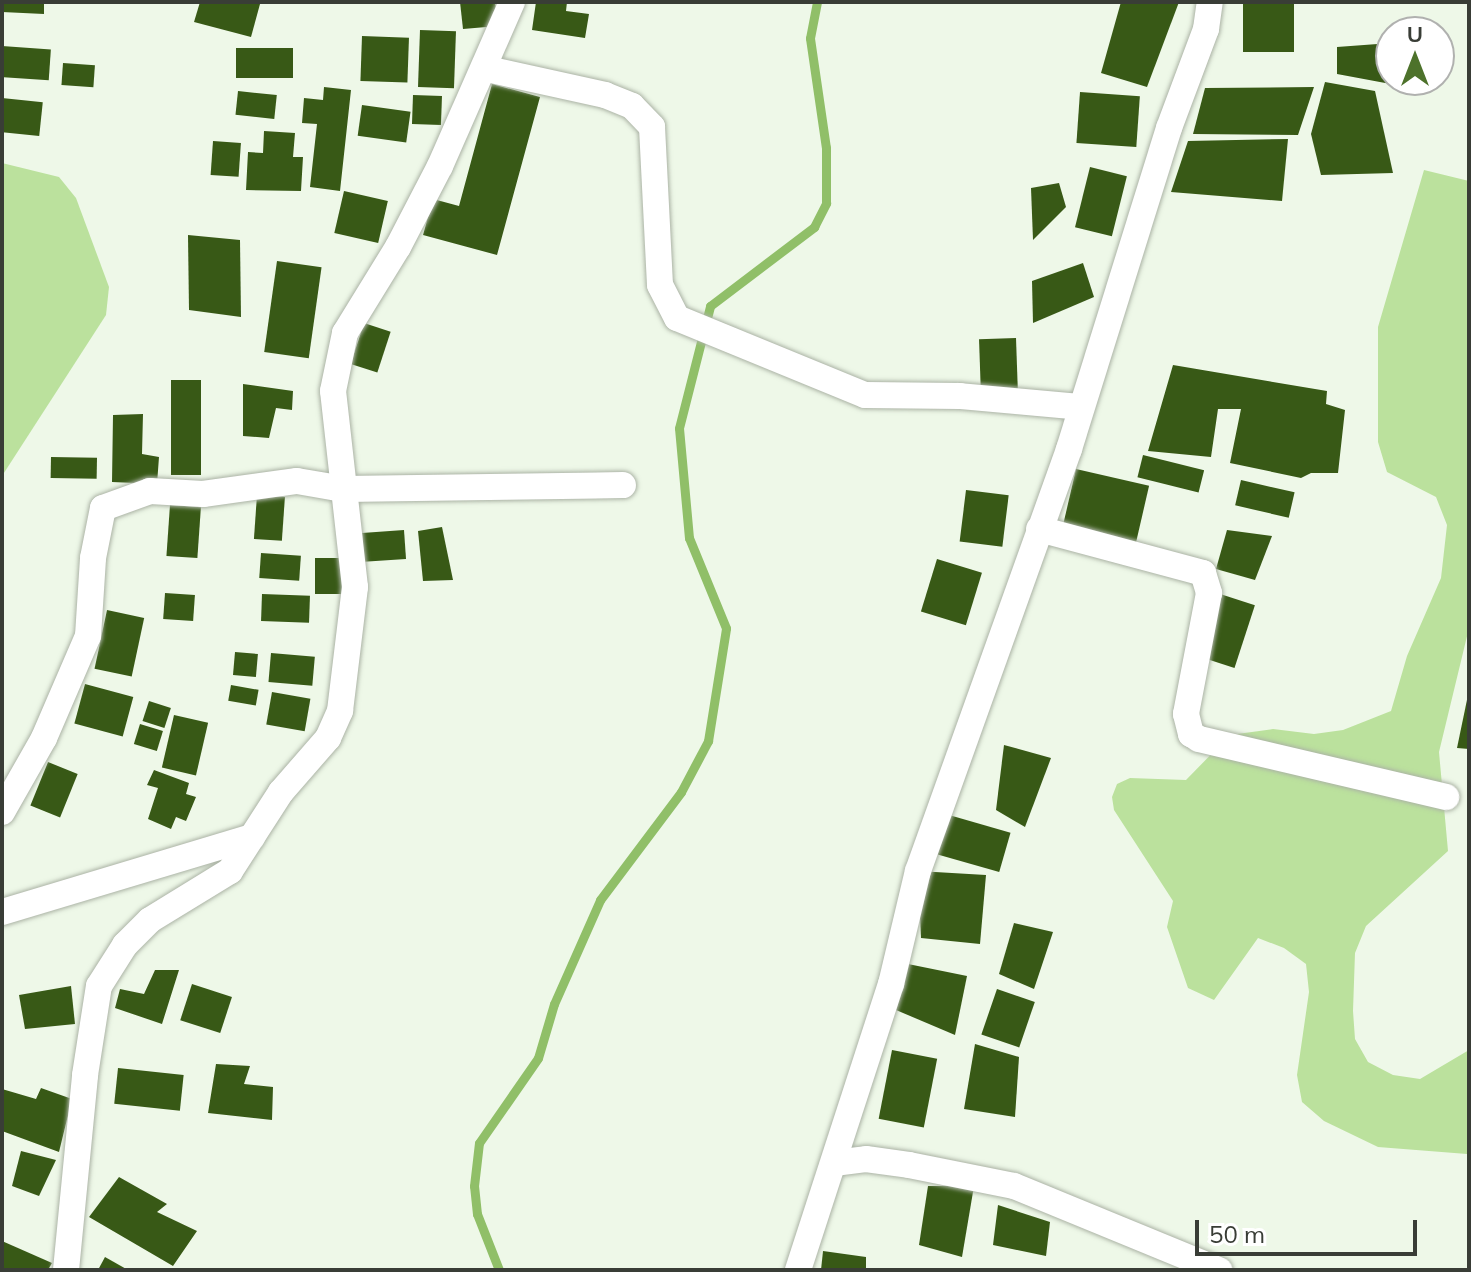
<!DOCTYPE html>
<html>
<head>
<meta charset="utf-8">
<style>
  body { margin:0 }
  #map { position:relative; width:1471px; height:1272px; overflow:hidden; background:#eef8e8; font-family:Mulish,sans-serif }
  div>[style] { position:absolute }
  [style*='--x'] { left:calc(var(--x)*1px); top:calc(var(--y)*1px); width:calc(var(--w)*1px); rotate:calc(var(--a)*1deg) }
  .green>* { inset:0; background:#bbe19d }
  .stream>* { height:9px; margin:-4.5px; padding:0 4.5px; transform-origin:4.5px; border-radius:4.5px; background:#90bf68 }
  .building>* { inset:0; background:#385916; transform-origin:0 0 }
  .roads { filter:drop-shadow(0 0 2px #abb3a5) drop-shadow(0 0 2px #abb3a5) }
  .minor>* { height:26px; margin:-13px; padding:0 13px; transform-origin:13px; border-radius:13px; background:#fff }
  span { translate:-50% -50%; white-space:nowrap; text-align:center; line-height:1.15; -webkit-text-stroke:8px #fff; paint-order:stroke }
  .frame { position:absolute; inset:0; border:4px solid #393d36; pointer-events:none }
  .north { position:absolute; left:1375px; top:16px; width:80px; height:80px; box-sizing:border-box; background:#fff; border:2px solid #b0b1af; border-radius:50%; rotate:0deg; font-size:22px; font-weight:700; line-height:32px; text-align:center; color:#393d36 }
  .north::after { content:''; display:block; margin:auto; width:28px; height:36px; background:#4d722b; clip-path:polygon(50% 0,100% 100%,50% 72%,0 100%) }
  .scale { position:absolute; left:1195px; top:1220px; width:222px; height:36px; box-sizing:border-box; border:4px solid #393d36; border-top:0; padding-left:10px; font-size:24px; line-height:28px; white-space:nowrap; color:#393d36; -webkit-text-stroke:6px #fff; paint-order:stroke }
</style>
</head>
<body>
<div id="map">
  <div class="green">
    <div style="clip-path:polygon(2px 163px,59px 177px,76px 198px,109px 287px,106px 315px,2px 476px)"></div>
    <div style="clip-path:polygon(1424px 170px,1469px 181px,1469px 628px,1439px 752px,1448px 851px,1366px 926px,1355px 953px,1353px 1011px,1355px 1039px,1368px 1062px,1393px 1075px,1420px 1079px,1469px 1050px,1467px 1154px,1378px 1147px,1324px 1121px,1302px 1102px,1297px 1075px,1309px 992px,1306px 964px,1284px 948px,1258px 938px,1214px 1000px,1188px 988px,1167px 927px,1173px 901px,1114px 810px,1112px 797px,1117px 784px,1130px 778px,1186px 780px,1230px 735px,1273px 729px,1314px 734px,1343px 730px,1391px 711px,1407px 656px,1441px 578px,1447px 525px,1436px 497px,1387px 472px,1378px 442px,1378px 327px)"></div>
  </div>
  <div class="stream">
    <div style="--x:499;--y:1270;--w:60;--a:-111.4"></div>
    <div style="--x:477;--y:1214;--w:28;--a:-96"></div>
    <div style="--x:474;--y:1186;--w:43;--a:-83.4"></div>
    <div style="--x:479;--y:1143;--w:103;--a:-55.2"></div>
    <div style="--x:538;--y:1058;--w:56;--a:-73.5"></div>
    <div style="--x:554;--y:1004;--w:114;--a:-66.1"></div>
    <div style="--x:600;--y:900;--w:135;--a:-53.1"></div>
    <div style="--x:681;--y:792;--w:58;--a:-62.1"></div>
    <div style="--x:708;--y:741;--w:114;--a:-80.9"></div>
    <div style="--x:726;--y:628;--w:97;--a:-112.3"></div>
    <div style="--x:689;--y:538;--w:110;--a:-95.2"></div>
    <div style="--x:679;--y:428;--w:126;--a:-75.7"></div>
    <div style="--x:710;--y:306;--w:131;--a:-37.2"></div>
    <div style="--x:814;--y:227;--w:27;--a:-63"></div>
    <div style="--x:826;--y:203;--w:55;--a:-90"></div>
    <div style="--x:826;--y:148;--w:111;--a:-98.3"></div>
    <div style="--x:810;--y:38;--w:37;--a:-79"></div>
  </div>
  <div class="building">
    <div style="clip-path:polygon(2px 2px,44px 2px,44px 14px,2px 12px)"></div>
    <div style="clip-path:polygon(200px 2px,260px 4px,251px 37px,194px 22px)"></div>
    <div style="clip-path:polygon(460px 2px,495px 2px,498px 26px,463px 29px)"></div>
    <div style="clip-path:polygon(536px 2px,567px 2px,566px 11px,589px 14px,585px 38px,532px 30px)"></div>
    <div style="clip-path:polygon(1121px 2px,1179px 2px,1147px 87px,1101px 73px)"></div>
    <div style="left:1243px;top:2px;width:51px;height:50px"></div>
    <div style="left:420px;top:30px;width:36px;height:57px;rotate:2deg"></div>
    <div style="left:362px;top:36px;width:47px;height:45px;rotate:2deg"></div>
    <div style="clip-path:polygon(1391px 43px,1391px 80px,1412px 80px,1412px 88px,1337px 74px,1337px 47px)"></div>
    <div style="left:2px;top:46px;width:49px;height:31px;rotate:4deg"></div>
    <div style="left:236px;top:48px;width:57px;height:30px"></div>
    <div style="left:63px;top:63px;width:32px;height:22px;rotate:4deg"></div>
    <div style="clip-path:polygon(1325px 82px,1375px 91px,1393px 173px,1321px 175px,1311px 134px)"></div>
    <div style="clip-path:polygon(492px 84px,540px 97px,497px 255px,423px 235px,433px 199px,459px 206px)"></div>
    <div style="clip-path:polygon(324px 87px,351px 90px,340px 191px,310px 187px,317px 124px,302px 123px,304px 98px,323px 100px)"></div>
    <div style="clip-path:polygon(1314px 87px,1298px 135px,1193px 134px,1205px 88px)"></div>
    <div style="left:238px;top:91px;width:39px;height:24px;rotate:6deg"></div>
    <div style="left:1080px;top:92px;width:60px;height:51px;rotate:4deg"></div>
    <div style="left:413px;top:95px;width:29px;height:29px;rotate:2deg"></div>
    <div style="left:2px;top:98px;width:41px;height:34px;rotate:6deg"></div>
    <div style="left:362px;top:105px;width:49px;height:31px;rotate:8deg"></div>
    <div style="clip-path:polygon(264px 131px,295px 133px,293px 157px,303px 157px,301px 191px,246px 190px,248px 152px,263px 153px)"></div>
    <div style="clip-path:polygon(1288px 139px,1282px 201px,1171px 192px,1188px 141px)"></div>
    <div style="left:213px;top:141px;width:28px;height:34px;rotate:4deg"></div>
    <div style="left:1090px;top:167px;width:38px;height:62px;rotate:14deg"></div>
    <div style="clip-path:polygon(1059px 183px,1066px 207px,1033px 240px,1031px 188px)"></div>
    <div style="left:344px;top:191px;width:45px;height:43px;rotate:13deg"></div>
    <div style="clip-path:polygon(188px 235px,240px 240px,241px 317px,189px 310px)"></div>
    <div style="left:277px;top:261px;width:45px;height:92px;rotate:8deg"></div>
    <div style="clip-path:polygon(1083px 263px,1094px 297px,1033px 323px,1032px 281px)"></div>
    <div style="left:364px;top:323px;width:28px;height:43px;rotate:18deg"></div>
    <div style="left:1016px;top:338px;width:52px;height:37px;rotate:88deg"></div>
    <div style="clip-path:polygon(1173px 365px,1327px 391px,1326px 404px,1345px 410px,1338px 473px,1311px 473px,1301px 478px,1230px 463px,1241px 409px,1218px 409px,1211px 457px,1148px 451px)"></div>
    <div style="left:171px;top:380px;width:30px;height:95px"></div>
    <div style="clip-path:polygon(243px 384px,293px 391px,292px 410px,276px 408px,269px 438px,243px 436px)"></div>
    <div style="clip-path:polygon(143px 414px,142px 454px,159px 457px,157px 484px,112px 482px,113px 415px)"></div>
    <div style="left:1143px;top:455px;width:63px;height:23px;rotate:14deg"></div>
    <div style="left:51px;top:457px;width:46px;height:21px;rotate:1deg"></div>
    <div style="left:1076px;top:469px;width:75px;height:62px;rotate:13deg"></div>
    <div style="left:1241px;top:480px;width:55px;height:26px;rotate:13deg"></div>
    <div style="left:966px;top:490px;width:43px;height:52px;rotate:7deg"></div>
    <div style="left:257px;top:495px;width:28px;height:44px;rotate:4deg"></div>
    <div style="left:170px;top:505px;width:31px;height:51px;rotate:4deg"></div>
    <div style="clip-path:polygon(442px 527px,453px 580px,423px 581px,418px 531px)"></div>
    <div style="left:404px;top:530px;width:29px;height:42px;rotate:86deg"></div>
    <div style="clip-path:polygon(1227px 530px,1272px 536px,1255px 580px,1216px 569px)"></div>
    <div style="left:261px;top:553px;width:40px;height:25px;rotate:4deg"></div>
    <div style="left:315px;top:558px;width:27px;height:36px"></div>
    <div style="left:937px;top:559px;width:47px;height:55px;rotate:17deg"></div>
    <div style="left:1214px;top:592px;width:43px;height:66px;rotate:18deg"></div>
    <div style="left:165px;top:593px;width:30px;height:26px;rotate:4deg"></div>
    <div style="left:262px;top:594px;width:48px;height:27px;rotate:2deg"></div>
    <div style="left:107px;top:610px;width:38px;height:60px;rotate:12deg"></div>
    <div style="left:235px;top:652px;width:23px;height:23px;rotate:5deg"></div>
    <div style="left:271px;top:653px;width:44px;height:29px;rotate:5deg"></div>
    <div style="left:85px;top:684px;width:50px;height:41px;rotate:15deg"></div>
    <div style="left:231px;top:685px;width:28px;height:16px;rotate:10deg"></div>
    <div style="left:272px;top:692px;width:39px;height:33px;rotate:10deg"></div>
    <div style="clip-path:polygon(1468px 695px,1469px 695px,1469px 749px,1457px 748px)"></div>
    <div style="left:149px;top:701px;width:23px;height:21px;rotate:18deg"></div>
    <div style="left:174px;top:715px;width:35px;height:54px;rotate:13deg"></div>
    <div style="left:140px;top:724px;width:24px;height:21px;rotate:17deg"></div>
    <div style="clip-path:polygon(1004px 745px,1051px 758px,1025px 827px,996px 810px)"></div>
    <div style="left:48px;top:762px;width:32px;height:47px;rotate:22deg"></div>
    <div style="clip-path:polygon(154px 770px,189px 783px,186px 794px,196px 797px,186px 821px,176px 817px,171px 829px,148px 819px,158px 788px,147px 785px)"></div>
    <div style="left:949px;top:815px;width:64px;height:41px;rotate:16deg"></div>
    <div style="clip-path:polygon(918px 871px,986px 875px,980px 944px,921px 938px)"></div>
    <div style="clip-path:polygon(1014px 923px,1053px 932px,1034px 989px,999px 974px)"></div>
    <div style="clip-path:polygon(908px 964px,967px 976px,955px 1035px,896px 1010px)"></div>
    <div style="clip-path:polygon(155px 970px,179px 970px,162px 1024px,115px 1008px,120px 989px,144px 994px)"></div>
    <div style="left:192px;top:984px;width:42px;height:38px;rotate:18deg"></div>
    <div style="clip-path:polygon(71px 986px,75px 1024px,25px 1029px,19px 995px)"></div>
    <div style="left:997px;top:989px;width:40px;height:48px;rotate:19deg"></div>
    <div style="clip-path:polygon(975px 1044px,1019px 1057px,1015px 1117px,964px 1109px)"></div>
    <div style="left:892px;top:1050px;width:46px;height:70px;rotate:11deg"></div>
    <div style="clip-path:polygon(216px 1064px,250px 1066px,244px 1084px,273px 1087px,272px 1120px,208px 1113px)"></div>
    <div style="left:118px;top:1068px;width:66px;height:36px;rotate:6deg"></div>
    <div style="clip-path:polygon(41px 1088px,72px 1099px,59px 1152px,2px 1131px,2px 1089px,36px 1099px)"></div>
    <div style="clip-path:polygon(21px 1151px,56px 1160px,39px 1196px,12px 1186px)"></div>
    <div style="clip-path:polygon(119px 1177px,167px 1204px,157px 1212px,197px 1231px,173px 1266px,89px 1217px)"></div>
    <div style="clip-path:polygon(928px 1186px,974px 1186px,962px 1257px,919px 1245px)"></div>
    <div style="clip-path:polygon(998px 1205px,1050px 1222px,1046px 1256px,993px 1245px)"></div>
    <div style="clip-path:polygon(2px 1241px,52px 1263px,48px 1270px,2px 1270px)"></div>
    <div style="clip-path:polygon(823px 1251px,866px 1257px,866px 1270px,821px 1270px)"></div>
    <div style="clip-path:polygon(105px 1257px,128px 1270px,98px 1270px)"></div>
  </div>
  <div class="roads">
    <div class="minor">
      <div style="--x:487;--y:69;--w:121;--a:12.4"></div>
      <div style="--x:605;--y:95;--w:29;--a:22"></div>
      <div style="--x:632;--y:106;--w:29;--a:46"></div>
      <div style="--x:652;--y:127;--w:158;--a:87.1"></div>
      <div style="--x:660;--y:285;--w:37;--a:63"></div>
      <div style="--x:677;--y:318;--w:203;--a:22.3"></div>
      <div style="--x:865;--y:395;--w:95;--a:0.6"></div>
      <div style="--x:960;--y:396;--w:121;--a:5.2"></div>
      <div style="--x:1039;--y:529;--w:170;--a:15"></div>
      <div style="--x:1203;--y:573;--w:21;--a:73"></div>
      <div style="--x:1209;--y:593;--w:123;--a:100.8"></div>
      <div style="--x:1186;--y:714;--w:21;--a:76"></div>
      <div style="--x:1191;--y:734;--w:9;--a:32"></div>
      <div style="--x:1199;--y:739;--w:254;--a:13.2"></div>
      <div style="--x:2;--y:812;--w:85;--a:-60.4"></div>
      <div style="--x:44;--y:738;--w:111;--a:-66.7"></div>
      <div style="--x:88;--y:636;--w:78;--a:-86.3"></div>
      <div style="--x:93;--y:558;--w:51;--a:-78.7"></div>
      <div style="--x:103;--y:508;--w:50;--a:-19.9"></div>
      <div style="--x:150;--y:491;--w:53;--a:3.2"></div>
      <div style="--x:203;--y:494;--w:95;--a:-7.9"></div>
      <div style="--x:297;--y:481;--w:48;--a:9.7"></div>
      <div style="--x:344;--y:489;--w:279;--a:-0.8"></div>
      <div style="--x:2;--y:912;--w:261;--a:-16.7"></div>
      <div style="--x:834;--y:1163;--w:32;--a:-7"></div>
      <div style="--x:866;--y:1159;--w:43;--a:7.9"></div>
      <div style="--x:909;--y:1165;--w:107;--a:11.3"></div>
      <div style="--x:1014;--y:1186;--w:222;--a:22.3"></div>
      <div style="--x:66;--y:1270;--w:196;--a:-84.4"></div>
      <div style="--x:85;--y:1075;--w:90;--a:-81.1"></div>
      <div style="--x:99;--y:986;--w:49;--a:-57.6"></div>
      <div style="--x:125;--y:945;--w:35;--a:-45"></div>
      <div style="--x:150;--y:920;--w:94;--a:-31.5"></div>
      <div style="--x:230;--y:871;--w:94;--a:-57.2"></div>
      <div style="--x:281;--y:792;--w:72;--a:-49"></div>
      <div style="--x:328;--y:738;--w:30;--a:-66"></div>
      <div style="--x:340;--y:711;--w:125;--a:-83.1"></div>
      <div style="--x:355;--y:587;--w:197;--a:-96.4"></div>
      <div style="--x:333;--y:391;--w:59;--a:-78.3"></div>
      <div style="--x:345;--y:333;--w:101;--a:-58.4"></div>
      <div style="--x:398;--y:247;--w:91;--a:-62.6"></div>
      <div style="--x:440;--y:166;--w:179;--a:-66.3"></div>
      <div style="--x:798;--y:1270;--w:301;--a:-72"></div>
      <div style="--x:891;--y:984;--w:116;--a:-76.6"></div>
      <div style="--x:918;--y:871;--w:448;--a:-70.3"></div>
      <div style="--x:1069;--y:449;--w:336;--a:-72.7"></div>
      <div style="--x:1169;--y:128;--w:106;--a:-69.5"></div>
      <div style="--x:1206;--y:29;--w:27;--a:-82"></div>
    </div>
  </div>
  <div class="frame"></div>
  <div class="north">U</div>
  <div class="scale">50 m</div>
</div>
</body>
</html>
